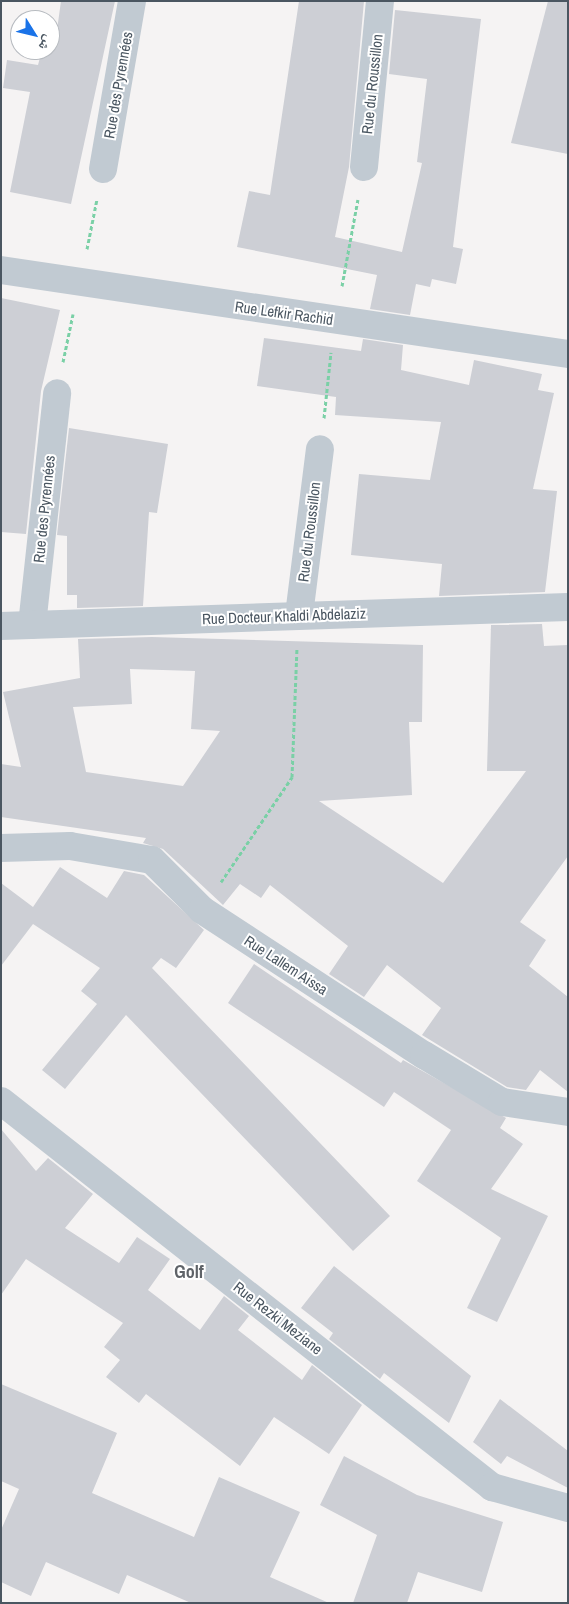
<!DOCTYPE html>
<html>
<head>
<meta charset="utf-8">
<style>
  body { margin:0 }
  #map { position:relative; width:569px; height:1604px; overflow:hidden; background:#f5f3f3; font-family:"Archivo Narrow","Noto Naskh Arabic",sans-serif }
  div>[style] { position:absolute }
  [style*='--x'] { left:calc(var(--x)*1px); top:calc(var(--y)*1px); width:calc(var(--w)*1px); rotate:calc(var(--a)*1deg) }
  .building>* { inset:0; background:#cdcfd5 }
  .path>* { height:3px; margin-top:-1.5px; transform-origin:0; background:repeating-linear-gradient(90deg,#7ad0a6 0 4px,transparent 0 6.5px) }
  .street>* { height:28px; margin:-14px; padding:0 14px; transform-origin:14px; border-radius:14px; background:#c1cad2 }
  span { translate:-50% -50%; white-space:nowrap; text-align:center; line-height:1.15; -webkit-text-stroke:4px #fff; paint-order:stroke }
  .street-label { font-size:15px; color:#4a5661 }
  .quarter-label { font-size:18px; color:#5f6368; font-weight:700 }
  .frame { position:absolute; inset:0; border:2px solid #4a5661; pointer-events:none }
  .north { position:absolute; left:10px; top:10px; width:50px; height:50px; box-sizing:border-box; background:#fff; border:1px solid #b7bbc0; border-radius:50%; rotate:126deg; font-size:14px; font-weight:700; line-height:20px; text-align:center; color:#4a5661 }
  .north::after { content:''; display:block; margin:auto; width:18px; height:22px; background:#1a73e8; clip-path:polygon(50% 0,100% 100%,50% 72%,0 100%) }
</style>
</head>
<body>
<div id="map">
  <div class="building">
    <div style="clip-path:polygon(61px 1px,115px 1px,71px 204px,10px 192px,30px 92px,3px 88px,7px 60px,38px 65px,42px 50px,50px 50px,50px 29px,57px 30px)"></div>
    <div style="clip-path:polygon(299px 1px,364px 1px,349px 167px,335px 237px,402px 252px,422px 163px,417px 162px,427px 79px,389px 74px,395px 10px,481px 19px,453px 247px,463px 249px,456px 284px,432px 279px,430px 287px,416px 284px,410px 315px,370px 309px,377px 275px,237px 247px,249px 191px,270px 195px)"></div>
    <div style="clip-path:polygon(548px 1px,568px 1px,568px 154px,511px 143px)"></div>
    <div style="clip-path:polygon(1px 298px,60px 310px,41px 391px,26px 534px,1px 532px)"></div>
    <div style="clip-path:polygon(264px 338px,361px 351px,363px 339px,403px 345px,401px 370px,469px 385px,474px 360px,542px 374px,538px 390px,554px 393px,533px 489px,557px 491px,545px 592px,439px 596px,442px 564px,351px 555px,359px 474px,430px 480px,441px 422px,335px 415px,336px 397px,257px 386px)"></div>
    <div style="clip-path:polygon(69px 428px,168px 444px,157px 513px,149px 512px,143px 606px,77px 608px,77px 595px,67px 595px,67px 536px,57px 535px)"></div>
    <div style="clip-path:polygon(evenodd,542px 624px,544px 646px,568px 645px,568px 856px,520px 922px,546px 940px,529px 966px,568px 997px,568px 1092px,540px 1070px,526px 1090px,507px 1087px,422px 1035px,441px 1008px,387px 965px,364px 997px,329px 974px,348px 946px,270px 885px,261px 898px,240px 884px,223px 905px,163px 849px,143px 843px,146px 838px,1px 817px,1px 764px,21px 767px,3px 692px,80px 678px,78px 639px,152px 637px,423px 645px,422px 722px,409px 722px,412px 795px,319px 801px,443px 883px,526px 771px,487px 771px,491px 625px,542px 624px,130px 669px,195px 671px,191px 729px,220px 731px,183px 786px,86px 772px,73px 707px,132px 704px,130px 669px)"></div>
    <div style="clip-path:polygon(60px 867px,107px 898px,124px 871px,144px 875px,204px 930px,176px 968px,161px 958px,152px 968px,390px 1216px,353px 1251px,126px 1015px,65px 1089px,42px 1070px,97px 1004px,81px 991px,100px 968px,33px 924px,1px 966px,1px 883px,33px 907px)"></div>
    <div style="clip-path:polygon(254px 964px,401px 1063px,403px 1060px,506px 1118px,500px 1128px,523px 1144px,491px 1189px,548px 1216px,497px 1322px,467px 1308px,501px 1238px,417px 1181px,451px 1130px,394px 1092px,384px 1107px,228px 1003px)"></div>
    <div style="clip-path:polygon(1px 1129px,36px 1171px,48px 1158px,93px 1194px,65px 1228px,119px 1263px,137px 1237px,170px 1259px,148px 1290px,200px 1330px,224px 1296px,249px 1316px,238px 1330px,302px 1380px,312px 1365px,362px 1405px,329px 1454px,274px 1417px,240px 1466px,146px 1394px,139px 1403px,106px 1377px,120px 1360px,104px 1347px,123px 1323px,26px 1259px,1px 1295px)"></div>
    <div style="clip-path:polygon(334px 1266px,471px 1376px,449px 1423px,384px 1373px,380px 1379px,329px 1339px,333px 1333px,301px 1308px)"></div>
    <div style="clip-path:polygon(1px 1384px,117px 1433px,92px 1493px,194px 1537px,219px 1477px,300px 1512px,270px 1577px,329px 1603px,191px 1603px,127px 1575px,119px 1594px,46px 1562px,31px 1596px,1px 1582px,1px 1530px,19px 1489px,1px 1481px)"></div>
    <div style="clip-path:polygon(500px 1399px,568px 1451px,568px 1488px,507px 1456px,501px 1464px,473px 1442px)"></div>
    <div style="clip-path:polygon(344px 1456px,417px 1495px,503px 1522px,482px 1592px,418px 1572px,407px 1603px,353px 1603px,377px 1535px,320px 1505px)"></div>
  </div>
  <div class="path">
    <div style="--x:87;--y:249;--w:51;--a:-78.7"></div>
    <div style="--x:342;--y:286;--w:88;--a:-79.6"></div>
    <div style="--x:63;--y:362;--w:49;--a:-78.2"></div>
    <div style="--x:324;--y:418;--w:66;--a:-83.9"></div>
    <div style="--x:221;--y:882;--w:127;--a:-55.9"></div>
    <div style="--x:292;--y:777;--w:129;--a:-87.8"></div>
  </div>
  <div class="street">
    <div style="--x:364;--y:167;--w:167;--a:-84.5"></div>
    <div style="--x:103;--y:169;--w:170;--a:-80.2"></div>
    <div style="--x:1;--y:270;--w:573;--a:8.43"></div>
    <div style="--x:299;--y:615;--w:167;--a:-82.8"></div>
    <div style="--x:32;--y:625;--w:233;--a:-83.8"></div>
    <div style="--x:1;--y:626;--w:567;--a:-1.92"></div>
    <div style="--x:1;--y:848;--w:69;--a:-1.7"></div>
    <div style="--x:70;--y:846;--w:83;--a:9.7"></div>
    <div style="--x:152;--y:860;--w:71;--a:45"></div>
    <div style="--x:202;--y:910;--w:265;--a:33.2"></div>
    <div style="--x:424;--y:1055;--w:91;--a:31.1"></div>
    <div style="--x:502;--y:1102;--w:67;--a:8.6"></div>
    <div style="--x:1;--y:1101;--w:625;--a:38.17"></div>
    <div style="--x:492;--y:1487;--w:79;--a:15.4"></div>
  </div>
  <div class="street-label">
    <span style="left:372px;top:84px;rotate:-84deg">Rue du Roussillon</span>
    <span style="left:118px;top:85px;rotate:-80deg">Rue des Pyrennées</span>
    <span style="left:284px;top:313px;rotate:8deg">Rue Lefkir Rachid</span>
    <span style="left:44px;top:509px;rotate:-84deg">Rue des Pyrennées</span>
    <span style="left:309px;top:532px;rotate:-83deg">Rue du Roussillon</span>
    <span style="left:284px;top:616px;rotate:-2deg">Rue Docteur Khaldi Abdelaziz</span>
    <span style="left:286px;top:965px;rotate:33deg">Rue Lallem Aissa</span>
    <span style="left:278px;top:1318px;rotate:38deg">Rue Rezki Meziane</span>
  </div>
  <div class="quarter-label">
    <span style="left:189px;top:1272px">Golf</span>
  </div>
  <div class="frame"></div>
  <div class="north">ش</div>
</div>
</body>
</html>
